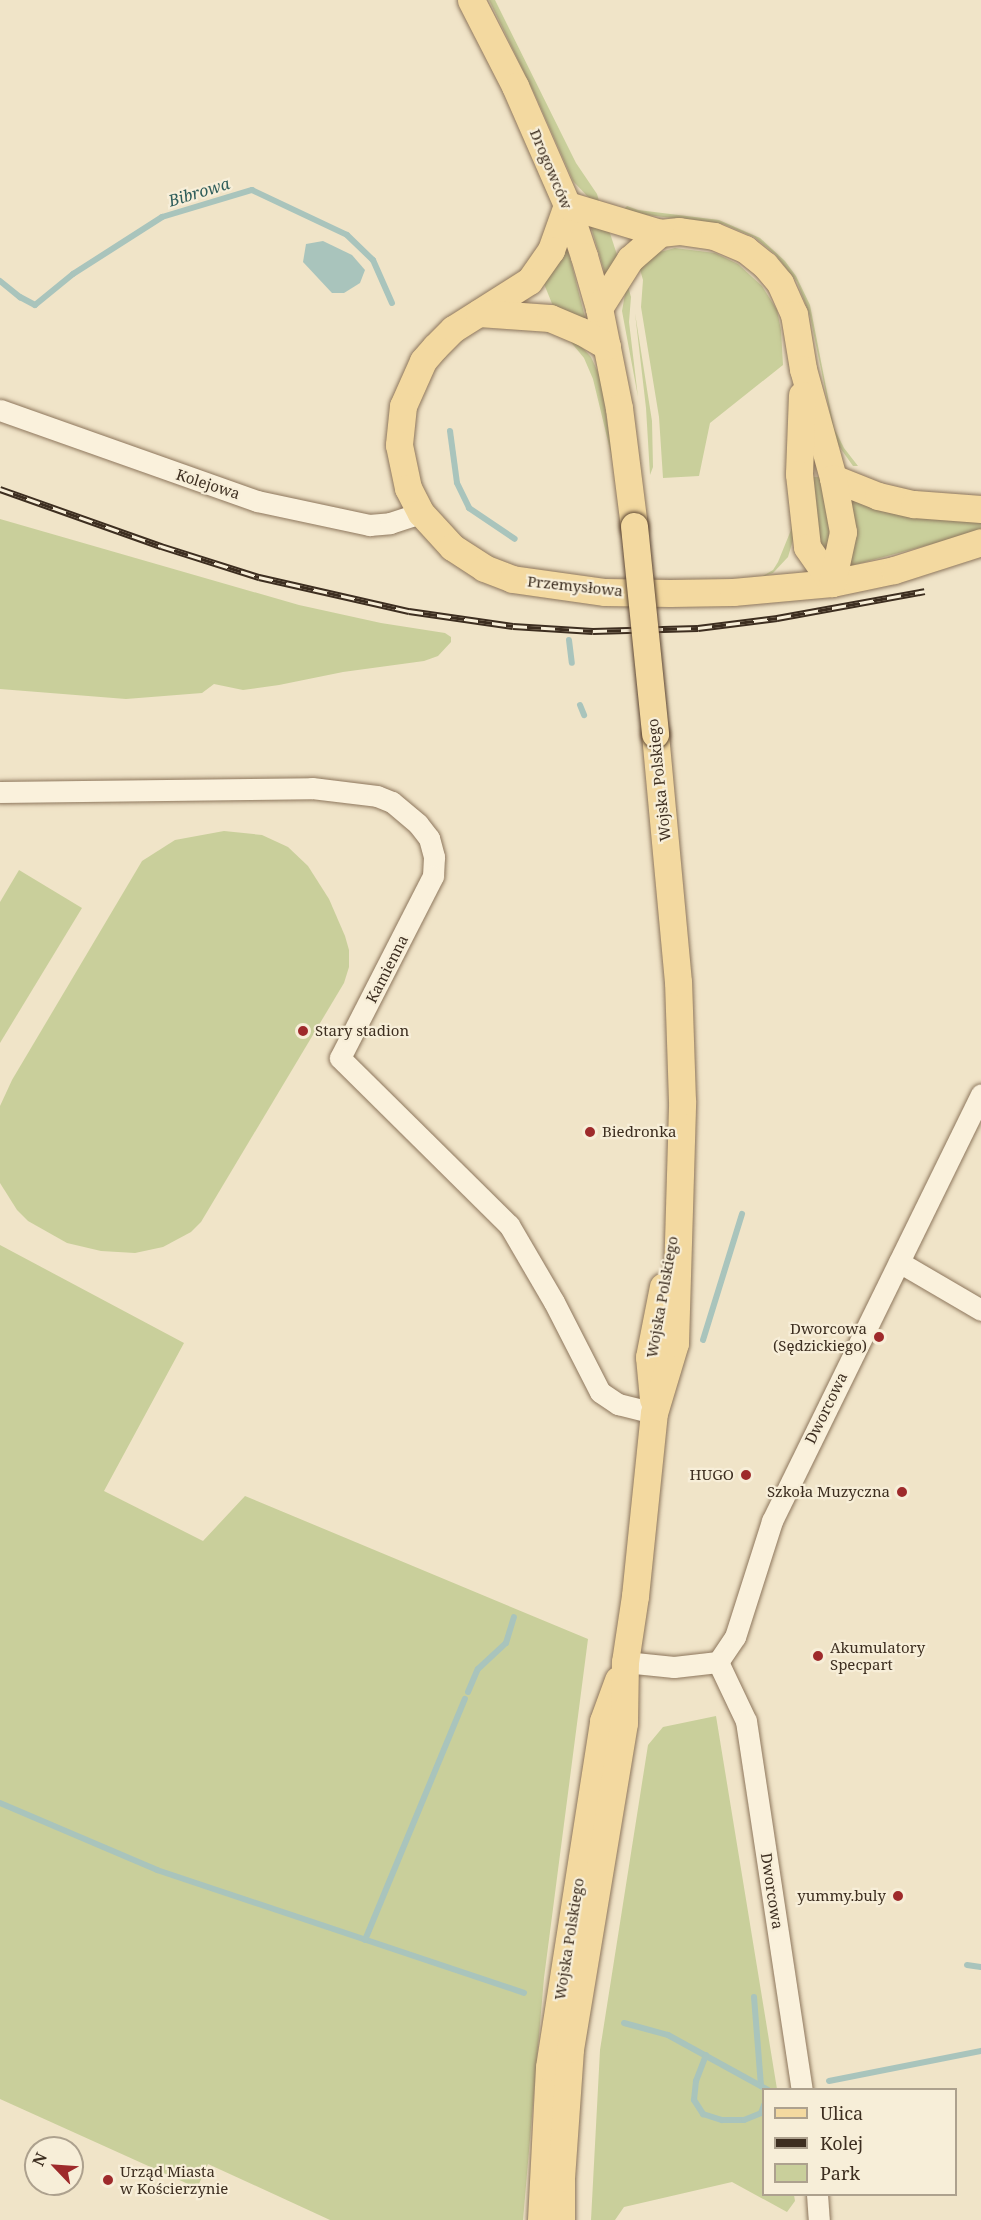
<!DOCTYPE html>
<html>
<head>
<meta charset="utf-8">
<style>
  body { margin:0 }
  #map { position:relative; width:981px; height:2220px; overflow:hidden; background:#f0e4c8; font-family:"Noto Serif",serif }
  div>[style] { position:absolute }
  [style*='--x'] { left:calc(var(--x)*1px); top:calc(var(--y)*1px); width:calc(var(--w)*1px); rotate:calc(var(--a)*1deg) }
  .green>* { inset:0; background:#c9cf9b }
  .water>* { inset:0; background:#a9c4bc }
  .stream>* { height:6px; margin:-3px; padding:0 3px; transform-origin:3px; border-radius:3px; background:#a9c4bc }
  .roads { filter:drop-shadow(0 0 2px #8d765c) drop-shadow(0 0 2px #8d765c) }
  .minor>* { height:21px; margin:-10.5px; padding:0 10.5px; transform-origin:10.5px; border-radius:10.5px; background:#faf1dc }
  .major>* { height:27px; margin:-13.5px; padding:0 13.5px; transform-origin:13.5px; border-radius:13.5px; background:#f3d9a0 }
  .rail>* { height:7px; margin-top:-3.5px; transform-origin:0; background:repeating-linear-gradient(90deg,#f7eed8 0 14px,#3d2e20 0 28px); box-sizing:border-box; border-block:2px solid #3d2e20 }
  .bridges { filter:drop-shadow(0 0 2px #5b4430) drop-shadow(0 0 2px #5b4430) }
  .major-bridge>* { height:27px; margin:-13.5px; padding:0 13.5px; transform-origin:13.5px; border-radius:13.5px; background:#f3d9a0 }
  .dots>* { width:16px; height:16px; translate:-50% -50%; box-sizing:border-box; border:3px solid #f7eed8; border-radius:50% }
  span { translate:-50% -50%; white-space:nowrap; text-align:center; line-height:1.15; -webkit-text-stroke:4.5px #f7eed8; paint-order:stroke }
  .street-label { font-size:15px; color:#3d2e20 }
  .poi-label { font-size:15px; color:#3d2e20 }
  .left { translate:0 -50%; text-align:left }
  .right { translate:-100% -50%; text-align:right }
  .water-label { font-size:16px; color:#2f5d5a; font-style:italic }
  .legend { position:absolute; left:762px; top:2088px; width:195px; height:108px; box-sizing:border-box; background:#f7eed8; border:2px solid #ada18e; margin:0; padding:8px 10px; list-style:none; font-size:18px; color:#3d2e20 }
  .legend li { display:flex; align-items:center; gap:12px; height:30px }
  .legend b { width:30px; border:2px solid #ada18e }
  .north { position:absolute; left:24px; top:2136px; width:60px; height:60px; box-sizing:border-box; background:#f7eed8; border:2px solid #ada18e; border-radius:50%; rotate:295deg; font-size:16px; font-weight:700; line-height:24px; text-align:center; color:#3d2e20 }
  .north::after { content:''; display:block; margin:auto; width:21px; height:27px; background:#9e2a2b; clip-path:polygon(50% 0,100% 100%,50% 72%,0 100%) }
</style>
</head>
<body>
<div id="map">
  <div class="green">
    <div style="clip-path:polygon(489px 0,495px 0,576px 163px,597px 194px,600px 204px,589px 198px,573px 181px,536px 97px)"></div>
    <div style="clip-path:polygon(627px 206px,638px 210px,719px 220px,760px 238px,785px 261px,796px 276px,810px 305px,834px 428px,844px 448px,858px 466px,853px 466px,836px 442px,810px 316px,797px 282px,775px 254px,754px 237px,723px 224px,621px 212px)"></div>
    <div style="clip-path:polygon(590px 224px,608px 227px,619px 261px,606px 277px)"></div>
    <div style="clip-path:polygon(565px 248px,568px 250px,587px 325px,555px 311px,542px 279px)"></div>
    <div style="clip-path:polygon(675px 248px,715px 253px,738px 264px,762px 286px,777px 310px,781px 330px,783px 365px,710px 423px,699px 476px,663px 478px,659px 417px,641px 307px,643px 280px,639px 266px,660px 252px)"></div>
    <div style="clip-path:polygon(627px 283px,631px 297px,629px 322px,638px 397px,622px 311px)"></div>
    <div style="clip-path:polygon(635px 313px,652px 421px,653px 467px,650px 475px,646px 408px)"></div>
    <div style="clip-path:polygon(565px 335px,578px 343px,591px 357px,601px 379px,613px 462px,593px 379px,584px 358px)"></div>
    <div style="clip-path:polygon(809px 477px,823px 477px,836px 543px,820px 559px)"></div>
    <div style="clip-path:polygon(842px 483px,981px 519px,981px 531px,850px 566px)"></div>
    <div style="clip-path:polygon(793px 512px,793px 540px,788px 557px,773px 573px,761px 577px,773px 570px,778px 562px,791px 530px)"></div>
    <div style="clip-path:polygon(0 519px,299px 605px,381px 623px,445px 633px,451px 637px,451px 642px,438px 656px,424px 661px,343px 672px,279px 685px,243px 690px,214px 684px,202px 693px,126px 699px,0 689px)"></div>
    <div style="clip-path:polygon(224px 831px,262px 835px,288px 847px,308px 866px,329px 899px,345px 936px,349px 950px,349px 967px,344px 983px,201px 1222px,191px 1232px,163px 1247px,135px 1253px,101px 1251px,67px 1243px,28px 1221px,17px 1210px,0 1183px,0 1106px,12px 1080px,142px 861px,175px 840px)"></div>
    <div style="clip-path:polygon(19px 870px,82px 908px,0 1043px,0 902px)"></div>
    <div style="clip-path:polygon(0 1245px,184px 1343px,104px 1491px,203px 1541px,245px 1496px,588px 1639px,544px 1978px,523px 2220px,330px 2220px,208px 2164px,197px 2188px,0 2099px)"></div>
    <div style="clip-path:polygon(716px 1716px,777px 2089px,764px 2090px,764px 2194px,794px 2195px,795px 2201px,787px 2212px,732px 2182px,624px 2207px,615px 2220px,591px 2220px,600px 2050px,648px 1745px,663px 1727px)"></div>
  </div>
  <div class="water">
    <div style="clip-path:polygon(323px 241px,352px 255px,365px 270px,360px 283px,344px 293px,332px 293px,303px 262px,306px 244px)"></div>
  </div>
  <div class="stream">
    <div style="--x:0;--y:281;--w:26;--a:39"></div>
    <div style="--x:20;--y:297;--w:17;--a:28"></div>
    <div style="--x:35;--y:305;--w:49;--a:-39.2"></div>
    <div style="--x:73;--y:274;--w:106;--a:-32.6"></div>
    <div style="--x:162;--y:217;--w:94;--a:-16.7"></div>
    <div style="--x:252;--y:190;--w:105;--a:25.3"></div>
    <div style="--x:347;--y:235;--w:36;--a:44"></div>
    <div style="--x:373;--y:260;--w:47;--a:66.2"></div>
    <div style="--x:450;--y:431;--w:52;--a:82.3"></div>
    <div style="--x:457;--y:483;--w:28;--a:64"></div>
    <div style="--x:469;--y:508;--w:55;--a:34"></div>
    <div style="--x:569;--y:640;--w:23;--a:83"></div>
    <div style="--x:580;--y:705;--w:11;--a:68"></div>
    <div style="--x:703;--y:1340;--w:132;--a:-72.8"></div>
    <div style="--x:468;--y:1692;--w:25;--a:-67"></div>
    <div style="--x:478;--y:1669;--w:38;--a:-43"></div>
    <div style="--x:506;--y:1643;--w:27;--a:-73"></div>
    <div style="--x:0;--y:1803;--w:171;--a:23.1"></div>
    <div style="--x:157;--y:1870;--w:387;--a:18.5"></div>
    <div style="--x:365;--y:1940;--w:261;--a:-67.5"></div>
    <div style="--x:967;--y:1965;--w:14;--a:8"></div>
    <div style="--x:754;--y:1997;--w:89;--a:85.5"></div>
    <div style="--x:624;--y:2023;--w:46;--a:15.3"></div>
    <div style="--x:668;--y:2035;--w:114;--a:28.8"></div>
    <div style="--x:706;--y:2055;--w:28;--a:111"></div>
    <div style="--x:696;--y:2081;--w:19;--a:96"></div>
    <div style="--x:694;--y:2100;--w:17;--a:57"></div>
    <div style="--x:703;--y:2114;--w:20;--a:18"></div>
    <div style="--x:722;--y:2120;--w:22;--a:0"></div>
    <div style="--x:744;--y:2120;--w:18;--a:-22"></div>
    <div style="--x:761;--y:2113;--w:9;--a:-69"></div>
    <div style="--x:829;--y:2081;--w:155;--a:-11.2"></div>
  </div>
  <div class="roads">
    <div class="minor">
      <div style="--x:0;--y:410;--w:273;--a:19.5"></div>
      <div style="--x:257;--y:501;--w:115;--a:12.1"></div>
      <div style="--x:369;--y:525;--w:21;--a:-5"></div>
      <div style="--x:390;--y:523;--w:33;--a:-18"></div>
      <div style="--x:0;--y:792;--w:312;--a:-0.7"></div>
      <div style="--x:312;--y:788;--w:65;--a:7"></div>
      <div style="--x:377;--y:796;--w:16;--a:22"></div>
      <div style="--x:392;--y:802;--w:34;--a:40"></div>
      <div style="--x:418;--y:824;--w:18;--a:52"></div>
      <div style="--x:429;--y:838;--w:20;--a:75"></div>
      <div style="--x:434;--y:857;--w:19;--a:93"></div>
      <div style="--x:433;--y:876;--w:204;--a:117.1"></div>
      <div style="--x:340;--y:1058;--w:238;--a:44.7"></div>
      <div style="--x:509;--y:1225;--w:89;--a:59.7"></div>
      <div style="--x:554;--y:1302;--w:101;--a:62.9"></div>
      <div style="--x:600;--y:1392;--w:22;--a:34"></div>
      <div style="--x:618;--y:1404;--w:37;--a:14"></div>
      <div style="--x:899;--y:1262;--w:95;--a:30.3"></div>
      <div style="--x:625;--y:1662;--w:49;--a:5.8"></div>
      <div style="--x:674;--y:1667;--w:44;--a:-6.5"></div>
      <div style="--x:718;--y:1662;--w:30;--a:-56"></div>
      <div style="--x:735;--y:1637;--w:122;--a:-72.3"></div>
      <div style="--x:772;--y:1521;--w:475;--a:-63.9"></div>
      <div style="--x:718;--y:1662;--w:65;--a:64.6"></div>
      <div style="--x:746;--y:1721;--w:373;--a:81.4"></div>
      <div style="--x:817;--y:2194;--w:26;--a:86"></div>
    </div>
    <div class="major">
      <div style="--x:471;--y:0;--w:97;--a:62.9"></div>
      <div style="--x:515;--y:86;--w:130;--a:66.4"></div>
      <div style="--x:567;--y:205;--w:54;--a:71.6"></div>
      <div style="--x:584;--y:256;--w:54;--a:73.9"></div>
      <div style="--x:599;--y:308;--w:102;--a:78.7"></div>
      <div style="--x:619;--y:408;--w:119;--a:82.8"></div>
      <div style="--x:567;--y:205;--w:48;--a:109.6"></div>
      <div style="--x:551;--y:250;--w:38;--a:125"></div>
      <div style="--x:529;--y:281;--w:90;--a:147.7"></div>
      <div style="--x:453;--y:329;--w:25;--a:135"></div>
      <div style="--x:435;--y:347;--w:18;--a:131"></div>
      <div style="--x:423;--y:361;--w:49;--a:114"></div>
      <div style="--x:403;--y:406;--w:39;--a:96"></div>
      <div style="--x:399;--y:445;--w:44;--a:78.2"></div>
      <div style="--x:408;--y:488;--w:28;--a:63"></div>
      <div style="--x:421;--y:513;--w:46;--a:47.6"></div>
      <div style="--x:452;--y:547;--w:38;--a:33"></div>
      <div style="--x:484;--y:568;--w:30;--a:21"></div>
      <div style="--x:512;--y:579;--w:94;--a:8"></div>
      <div style="--x:605;--y:592;--w:65;--a:0.9"></div>
      <div style="--x:670;--y:593;--w:63;--a:-0.9"></div>
      <div style="--x:733;--y:592;--w:99;--a:-5.2"></div>
      <div style="--x:832;--y:583;--w:63;--a:-11.8"></div>
      <div style="--x:894;--y:570;--w:91;--a:-17.8"></div>
      <div style="--x:567;--y:205;--w:97;--a:16.8"></div>
      <div style="--x:660;--y:233;--w:19;--a:-6"></div>
      <div style="--x:679;--y:231;--w:35;--a:8"></div>
      <div style="--x:714;--y:236;--w:34;--a:23"></div>
      <div style="--x:745;--y:249;--w:26;--a:39"></div>
      <div style="--x:765;--y:265;--w:23;--a:50"></div>
      <div style="--x:780;--y:283;--w:34;--a:66"></div>
      <div style="--x:794;--y:314;--w:56;--a:80.7"></div>
      <div style="--x:803;--y:369;--w:113;--a:74.6"></div>
      <div style="--x:833;--y:478;--w:48;--a:21.8"></div>
      <div style="--x:878;--y:496;--w:37;--a:13"></div>
      <div style="--x:914;--y:504;--w:67;--a:4.3"></div>
      <div style="--x:599;--y:308;--w:58;--a:-57.7"></div>
      <div style="--x:630;--y:259;--w:40;--a:-41"></div>
      <div style="--x:479;--y:313;--w:71;--a:4"></div>
      <div style="--x:550;--y:318;--w:34;--a:23"></div>
      <div style="--x:581;--y:331;--w:30;--a:30"></div>
      <div style="--x:802;--y:395;--w:79;--a:92.2"></div>
      <div style="--x:799;--y:474;--w:73;--a:83.7"></div>
      <div style="--x:807;--y:547;--w:44;--a:55.2"></div>
      <div style="--x:832;--y:583;--w:52;--a:-77.8"></div>
      <div style="--x:843;--y:532;--w:55;--a:-100.5"></div>
      <div style="--x:653;--y:1399;--w:42;--a:-95.4"></div>
      <div style="--x:649;--y:1357;--w:72;--a:-78.8"></div>
      <div style="--x:541;--y:2220;--w:153;--a:-87"></div>
      <div style="--x:549;--y:2067;--w:350;--a:-81.1"></div>
      <div style="--x:603;--y:1721;--w:44;--a:-69.9"></div>
      <div style="--x:561;--y:2220;--w:42;--a:-90"></div>
      <div style="--x:561;--y:2178;--w:129;--a:-86"></div>
      <div style="--x:570;--y:2049;--w:330;--a:-80.6"></div>
      <div style="--x:624;--y:1723;--w:61;--a:-89.1"></div>
      <div style="--x:625;--y:1662;--w:67;--a:-81.4"></div>
      <div style="--x:635;--y:1596;--w:184;--a:-84.1"></div>
      <div style="--x:654;--y:1413;--w:73;--a:-73.3"></div>
      <div style="--x:675;--y:1343;--w:242;--a:-88.3"></div>
      <div style="--x:682;--y:1101;--w:119;--a:-91.9"></div>
      <div style="--x:678;--y:982;--w:249;--a:-95.3"></div>
    </div>
  </div>
  <div class="rail">
    <div style="--x:0;--y:489;--w:171;--a:19.5"></div>
    <div style="--x:161;--y:546;--w:103;--a:17.6"></div>
    <div style="--x:259;--y:577;--w:154;--a:12.8"></div>
    <div style="--x:409;--y:611;--w:105;--a:8.2"></div>
    <div style="--x:513;--y:626;--w:80;--a:3.6"></div>
    <div style="--x:593;--y:631;--w:105;--a:-1.6"></div>
    <div style="--x:698;--y:628;--w:80;--a:-7.2"></div>
    <div style="--x:777;--y:618;--w:150;--a:-10.3"></div>
  </div>
  <div class="bridges">
    <div class="major-bridge">
      <div style="--x:634;--y:526;--w:209;--a:84.2"></div>
    </div>
  </div>
  <div class="dots">
    <div style="left:303px;top:1031px;background:#9e2a2b"></div>
    <div style="left:590px;top:1132px;background:#9e2a2b"></div>
    <div style="left:879px;top:1337px;background:#9e2a2b"></div>
    <div style="left:746px;top:1475px;background:#9e2a2b"></div>
    <div style="left:902px;top:1492px;background:#9e2a2b"></div>
    <div style="left:818px;top:1656px;background:#9e2a2b"></div>
    <div style="left:898px;top:1896px;background:#9e2a2b"></div>
    <div style="left:108px;top:2180px;background:#9e2a2b"></div>
  </div>
  <div class="street-label">
    <span style="left:551px;top:169px;rotate:67deg">Drogowców</span>
    <span style="left:208px;top:484px;rotate:18deg">Kolejowa</span>
    <span style="left:575px;top:586px;rotate:6deg">Przemysłowa</span>
    <span style="left:659px;top:780px;rotate:-96deg">Wojska Polskiego</span>
    <span style="left:387px;top:969px;rotate:-63deg">Kamienna</span>
    <span style="left:662px;top:1297px;rotate:-80deg">Wojska Polskiego</span>
    <span style="left:826px;top:1408px;rotate:-64deg">Dworcowa</span>
    <span style="left:772px;top:1891px;rotate:81deg">Dworcowa</span>
    <span style="left:569px;top:1939px;rotate:-81deg">Wojska Polskiego</span>
  </div>
  <div class="poi-label">
    <span class="left" style="left:315px;top:1031px">Stary stadion</span>
    <span class="left" style="left:602px;top:1132px">Biedronka</span>
    <span class="right" style="left:867px;top:1337px">Dworcowa<br>(Sędzickiego)</span>
    <span class="right" style="left:734px;top:1475px">HUGO</span>
    <span class="right" style="left:890px;top:1492px">Szkoła Muzyczna</span>
    <span class="left" style="left:830px;top:1656px">Akumulatory<br>Specpart</span>
    <span class="right" style="left:886px;top:1896px">yummy.buly</span>
    <span class="left" style="left:120px;top:2180px">Urząd Miasta<br>w Kościerzynie</span>
  </div>
  <div class="water-label">
    <span style="left:199px;top:192px;rotate:-17deg">Bibrowa</span>
  </div>
  <ul class="legend">
  <li><b style="height:8px;background:#f3d9a0"></b>Ulica</li>
  <li><b style="height:8px;background:#3d2e20"></b>Kolej</li>
  <li><b style="height:16px;background:#c9cf9b"></b>Park</li>
  </ul>
  <div class="north">N</div>
</div>
</body>
</html>
